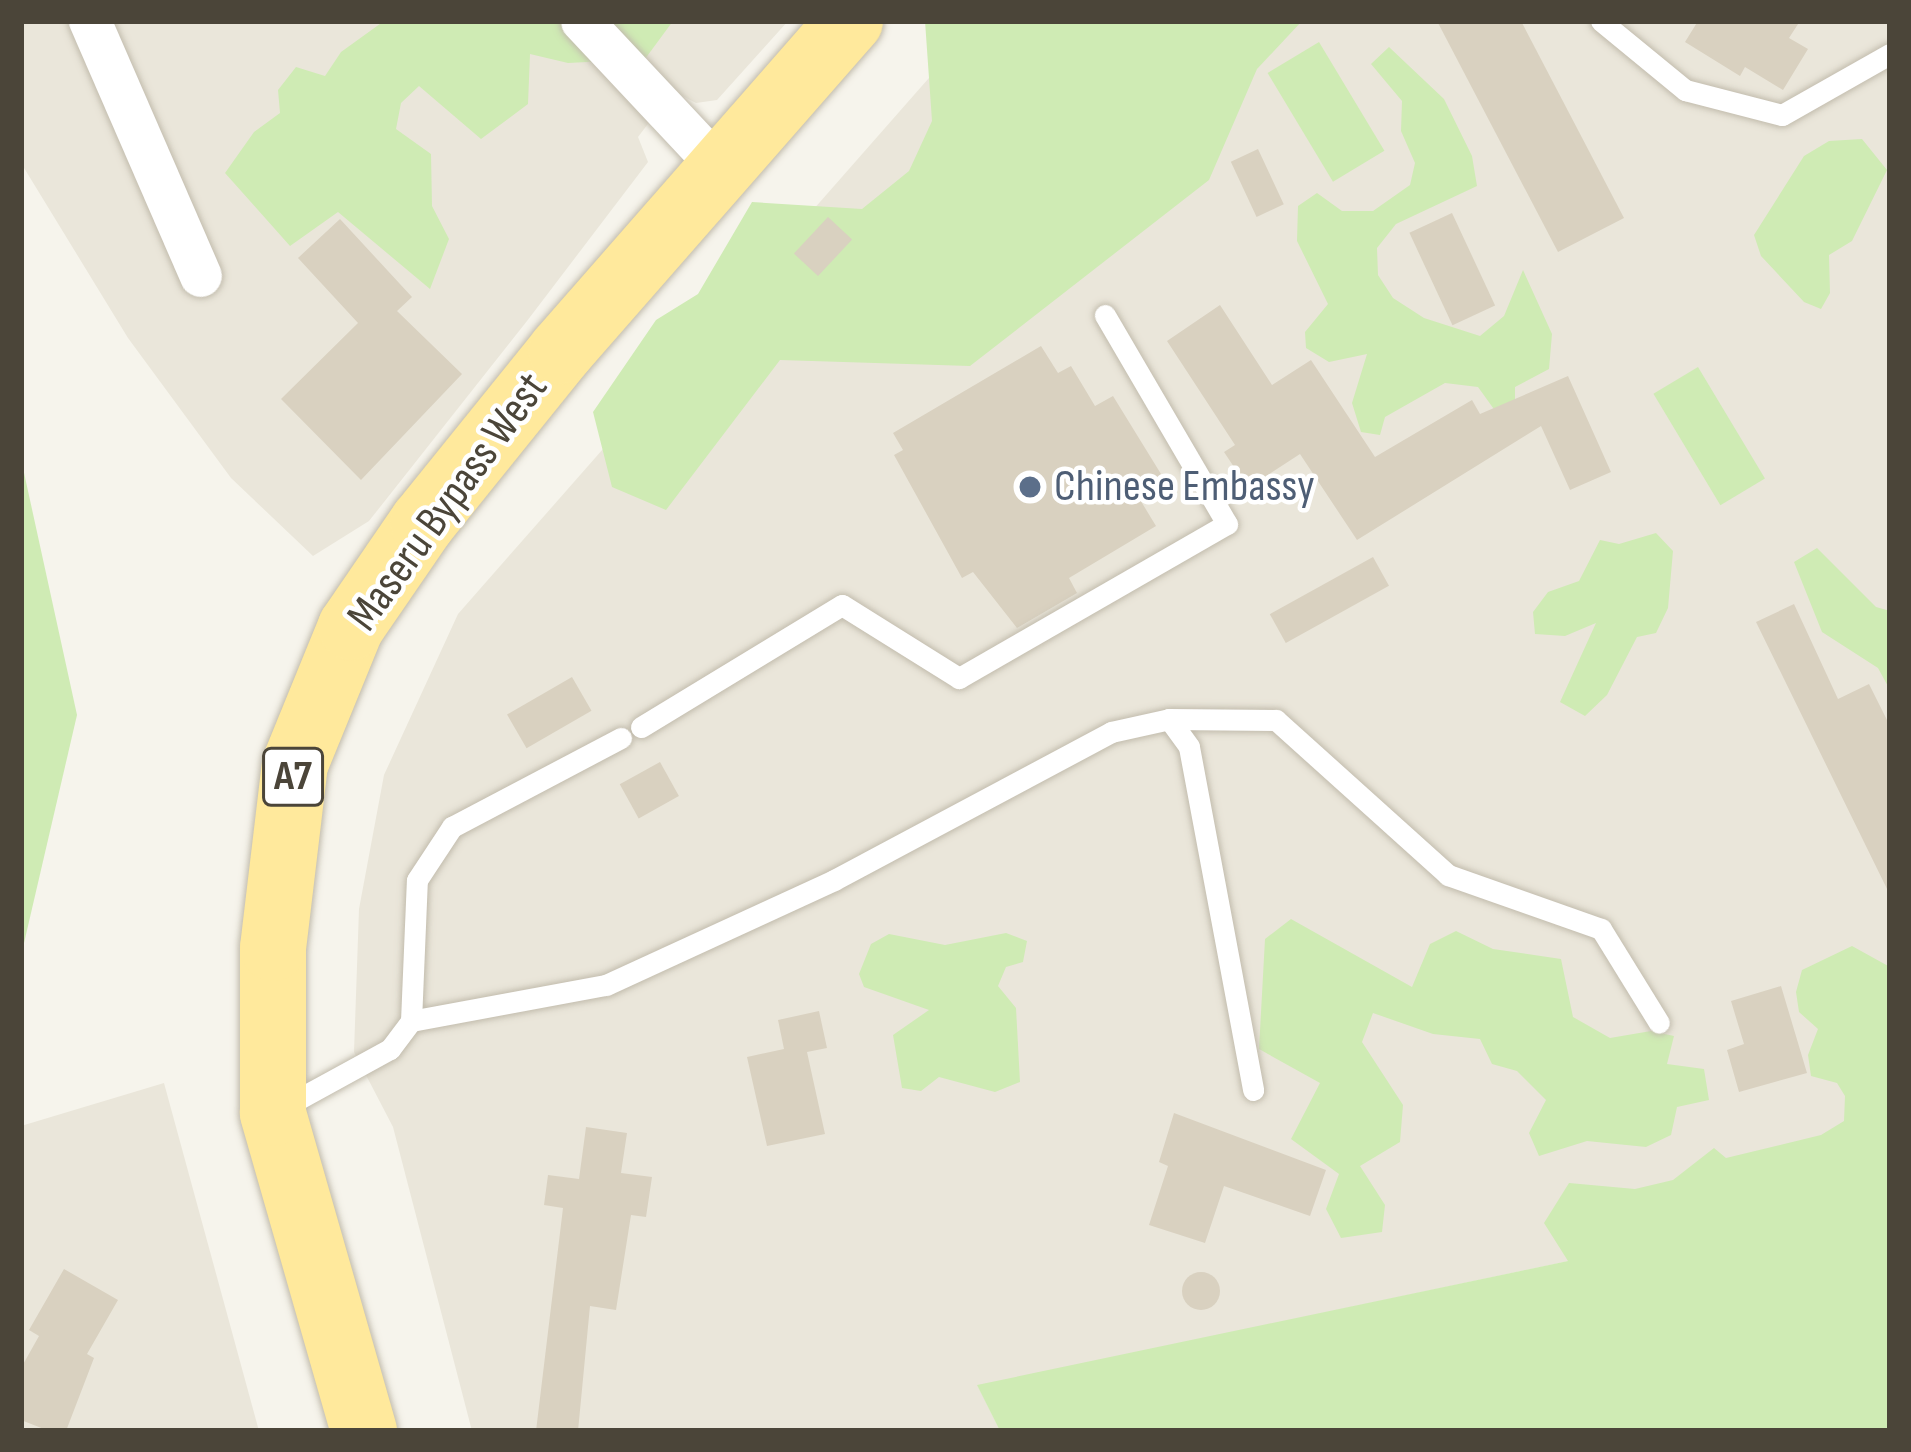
<!DOCTYPE html>
<html>
<head>
<meta charset="utf-8">
<style>
  body { margin:0 }
  #map { position:relative; width:1911px; height:1452px; overflow:hidden; background:#f6f4ec; font-family:"Sofia Sans Condensed",sans-serif }
  div>[style] { position:absolute }
  [style*='--x'] { left:calc(var(--x)*1px); top:calc(var(--y)*1px); width:calc(var(--w)*1px); rotate:calc(var(--a)*1deg) }
  .residential>* { inset:0; background:#eae6da }
  .green>* { inset:0; background:#cfebb4; transform-origin:0 0 }
  .building>* { inset:0; background:#d9d1c0; transform-origin:0 0 }
  .round { border-radius:50% }
  .roads { filter:drop-shadow(0 0 3px #c2bcad) drop-shadow(0 0 3px #c2bcad) }
  .service>* { height:21px; margin:-10.5px; padding:0 10.5px; transform-origin:10.5px; border-radius:10.5px; background:#fff }
  .minor>* { height:42px; margin:-21px; padding:0 21px; transform-origin:21px; border-radius:21px; background:#fff }
  .primary>* { height:66px; margin:-33px; padding:0 33px; transform-origin:33px; border-radius:33px; background:#ffe99c }
  .dots>* { width:33px; height:33px; translate:-50% -50%; box-sizing:border-box; border:6px solid #fff; border-radius:50% }
  span { translate:-50% -50%; white-space:nowrap; text-align:center; line-height:1.15; -webkit-text-stroke:9px #fff; paint-order:stroke }
  .shield-label span { padding:3px 9px; background:#fff; border:3px solid; border-radius:9px; -webkit-text-stroke-width:0 }
  .shield-label { font-size:42px; color:#4b4539; font-weight:700 }
  .service-label { font-size:45px; color:#4e5e75 }
  .left { translate:0 -50%; text-align:left }
  .street-label { font-size:45px; color:#4b4539 }
  .frame { position:absolute; inset:0; border:24px solid #4b4539; pointer-events:none }
</style>
</head>
<body>
<div id="map">
  <div class="residential">
    <div style="clip-path:polygon(21px 21px,788px 21px,717px 100px,696px 103px,673px 91px,638px 137px,648px 162px,527px 321px,369px 521px,313px 556px,231px 478px,128px 338px,21px 163px)"></div>
    <div style="clip-path:polygon(979px 21px,1890px 21px,1890px 1193px,978px 1386px,1000px 1431px,472px 1431px,393px 1127px,354px 1052px,359px 909px,384px 775px,458px 614px)"></div>
    <div style="clip-path:polygon(164px 1083px,259px 1431px,21px 1431px,21px 1126px)"></div>
  </div>
  <div class="green">
    <div style="clip-path:polygon(384px 21px,673px 21px,645px 59px,568px 63px,530px 54px,528px 104px,481px 139px,419px 86px,401px 103px,396px 129px,431px 154px,432px 206px,449px 239px,430px 289px,338px 212px,290px 246px,225px 173px,254px 132px,280px 113px,278px 90px,296px 67px,325px 76px,341px 52px)"></div>
    <div style="clip-path:polygon(925px 21px,1302px 21px,1257px 69px,1209px 180px,970px 366px,780px 360px,666px 510px,612px 487px,593px 412px,656px 320px,698px 294px,752px 202px,862px 209px,909px 171px,932px 121px)"></div>
    <div style="left:1319px;top:42px;width:127px;height:60px;rotate:59deg"></div>
    <div style="clip-path:polygon(1389px 47px,1444px 99px,1472px 156px,1477px 186px,1396px 224px,1377px 248px,1378px 275px,1393px 298px,1424px 318px,1480px 336px,1504px 316px,1523px 270px,1552px 334px,1549px 369px,1515px 387px,1515px 419px,1496px 412px,1478px 387px,1445px 383px,1385px 417px,1380px 435px,1361px 432px,1352px 403px,1367px 354px,1329px 362px,1306px 348px,1305px 332px,1328px 304px,1297px 241px,1298px 206px,1317px 193px,1342px 211px,1373px 211px,1410px 185px,1415px 163px,1401px 131px,1402px 101px,1371px 64px)"></div>
    <div style="clip-path:polygon(1862px 139px,1887px 170px,1852px 241px,1829px 255px,1830px 293px,1821px 309px,1804px 302px,1761px 256px,1754px 235px,1804px 156px,1829px 141px)"></div>
    <div style="left:1698px;top:367px;width:130px;height:52px;rotate:59deg"></div>
    <div style="clip-path:polygon(21px 459px,77px 715px,21px 956px)"></div>
    <div style="clip-path:polygon(1656px 533px,1673px 551px,1668px 608px,1656px 633px,1637px 637px,1607px 695px,1585px 716px,1560px 702px,1596px 623px,1565px 636px,1535px 634px,1533px 612px,1548px 592px,1579px 581px,1600px 540px,1619px 544px)"></div>
    <div style="clip-path:polygon(1817px 548px,1876px 607px,1890px 611px,1890px 690px,1878px 668px,1822px 632px,1794px 562px)"></div>
    <div style="clip-path:polygon(1291px 919px,1412px 987px,1430px 944px,1456px 931px,1493px 949px,1561px 959px,1573px 1017px,1610px 1038px,1651px 1031px,1674px 1036px,1667px 1064px,1704px 1069px,1709px 1100px,1677px 1107px,1671px 1135px,1646px 1147px,1587px 1141px,1539px 1156px,1529px 1133px,1546px 1100px,1517px 1071px,1492px 1064px,1480px 1039px,1433px 1034px,1373px 1013px,1362px 1042px,1403px 1105px,1400px 1142px,1360px 1166px,1385px 1205px,1382px 1232px,1341px 1238px,1326px 1209px,1339px 1174px,1291px 1139px,1320px 1083px,1259px 1049px,1265px 939px)"></div>
    <div style="clip-path:polygon(1006px 933px,1027px 941px,1023px 962px,1006px 967px,998px 986px,1016px 1008px,1020px 1082px,995px 1092px,939px 1077px,921px 1091px,902px 1088px,893px 1035px,929px 1010px,864px 987px,859px 974px,871px 944px,889px 934px,945px 945px)"></div>
    <div style="clip-path:polygon(1852px 946px,1890px 967px,1890px 1431px,1000px 1431px,977px 1385px,1568px 1261px,1544px 1223px,1569px 1183px,1635px 1189px,1673px 1180px,1714px 1148px,1726px 1158px,1821px 1135px,1844px 1121px,1845px 1096px,1837px 1083px,1811px 1076px,1808px 1055px,1818px 1029px,1799px 1012px,1796px 992px,1802px 970px)"></div>
  </div>
  <div class="building">
    <div style="clip-path:polygon(1437px 21px,1521px 21px,1624px 218px,1558px 252px)"></div>
    <div style="clip-path:polygon(1698px 21px,1800px 21px,1789px 38px,1808px 49px,1783px 90px,1745px 67px,1740px 76px,1685px 42px)"></div>
    <div style="left:1258px;top:149px;width:61px;height:30px;rotate:65deg"></div>
    <div style="left:1452px;top:213px;width:102px;height:47px;rotate:65deg"></div>
    <div style="left:828px;top:217px;width:33px;height:50px;rotate:43deg"></div>
    <div style="clip-path:polygon(340px 219px,412px 297px,397px 311px,462px 374px,361px 480px,281px 399px,358px 323px,298px 258px)"></div>
    <div style="clip-path:polygon(1220px 305px,1272px 385px,1311px 360px,1375px 457px,1472px 400px,1480px 414px,1568px 376px,1611px 472px,1570px 490px,1541px 426px,1357px 540px,1300px 454px,1248px 488px,1224px 452px,1235px 445px,1167px 341px)"></div>
    <div style="clip-path:polygon(1041px 346px,1058px 373px,1071px 366px,1095px 406px,1113px 396px,1161px 474px,1139px 498px,1156px 526px,1069px 578px,1077px 593px,1017px 628px,973px 572px,962px 578px,894px 455px,903px 450px,893px 433px)"></div>
    <div style="left:1373px;top:557px;width:33px;height:118px;rotate:61deg"></div>
    <div style="clip-path:polygon(1794px 604px,1838px 699px,1869px 684px,1890px 726px,1890px 895px,1756px 622px)"></div>
    <div style="left:572px;top:677px;width:39px;height:75px;rotate:60deg"></div>
    <div style="left:660px;top:762px;width:39px;height:46px;rotate:61deg"></div>
    <div style="clip-path:polygon(1781px 986px,1807px 1073px,1739px 1092px,1727px 1050px,1744px 1044px,1731px 1001px)"></div>
    <div style="clip-path:polygon(819px 1011px,827px 1048px,807px 1052px,825px 1134px,767px 1146px,747px 1057px,784px 1049px,778px 1020px)"></div>
    <div style="clip-path:polygon(1174px 1113px,1326px 1170px,1310px 1216px,1224px 1186px,1205px 1243px,1149px 1225px,1168px 1166px,1159px 1162px)"></div>
    <div style="clip-path:polygon(586px 1127px,627px 1133px,621px 1173px,652px 1177px,646px 1217px,631px 1215px,616px 1310px,590px 1306px,578px 1431px,536px 1431px,563px 1208px,544px 1205px,548px 1175px,579px 1179px)"></div>
    <div style="clip-path:polygon(64px 1269px,118px 1300px,87px 1354px,94px 1358px,66px 1431px,49px 1431px,21px 1420px,21px 1368px,39px 1336px,29px 1330px)"></div>
    <div class="round" style="left:1182px;top:1272px;width:38px;height:38px"></div>
  </div>
  <div class="roads">
    <div class="service">
      <div style="--x:1601;--y:21;--w:109;--a:39.4"></div>
      <div style="--x:1685;--y:90;--w:100;--a:14.5"></div>
      <div style="--x:1782;--y:115;--w:124;--a:-29.5"></div>
      <div style="--x:1169;--y:719;--w:34;--a:54"></div>
      <div style="--x:1189;--y:747;--w:349;--a:79.4"></div>
      <div style="--x:641;--y:727;--w:235;--a:-31.3"></div>
      <div style="--x:842;--y:605;--w:138;--a:32"></div>
      <div style="--x:959;--y:678;--w:309;--a:-29.9"></div>
      <div style="--x:1227;--y:524;--w:242;--a:-120.3"></div>
      <div style="--x:411;--y:1021;--w:198;--a:-10.5"></div>
      <div style="--x:606;--y:985;--w:251;--a:-24.7"></div>
      <div style="--x:834;--y:880;--w:314;--a:-28.1"></div>
      <div style="--x:1111;--y:732;--w:59;--a:-12.6"></div>
      <div style="--x:1169;--y:719;--w:107;--a:0.5"></div>
      <div style="--x:1276;--y:720;--w:232;--a:42"></div>
      <div style="--x:1448;--y:875;--w:162;--a:19.4"></div>
      <div style="--x:1601;--y:929;--w:110;--a:58.3"></div>
      <div style="--x:284;--y:1107;--w:121;--a:-28.7"></div>
      <div style="--x:390;--y:1049;--w:35;--a:-53"></div>
      <div style="--x:411;--y:1021;--w:141;--a:-87.6"></div>
      <div style="--x:417;--y:880;--w:64;--a:-56.6"></div>
      <div style="--x:452;--y:827;--w:191;--a:-27.8"></div>
    </div>
    <div class="minor">
      <div style="--x:90;--y:21;--w:278;--a:66.5"></div>
      <div style="--x:582;--y:21;--w:202;--a:46.8"></div>
    </div>
    <div class="primary">
      <div style="--x:364;--y:1431;--w:331;--a:-106"></div>
      <div style="--x:273;--y:1113;--w:165;--a:-90"></div>
      <div style="--x:273;--y:948;--w:185;--a:-83.2"></div>
      <div style="--x:295;--y:764;--w:148;--a:-67.8"></div>
      <div style="--x:351;--y:627;--w:127;--a:-55.6"></div>
      <div style="--x:423;--y:522;--w:220;--a:-51.1"></div>
      <div style="--x:561;--y:351;--w:439;--a:-48.8"></div>
    </div>
  </div>
  <div class="dots">
    <div style="left:1030px;top:487px;background:#5c6f8a"></div>
  </div>
  <div class="shield-label">
    <span style="left:293px;top:777px">A7</span>
  </div>
  <div class="service-label">
    <span class="left" style="left:1054px;top:487px">Chinese Embassy</span>
  </div>
  <div class="street-label">
    <span style="left:448px;top:502px;rotate:-54deg">Maseru Bypass West</span>
  </div>
  <div class="frame"></div>
</div>
</body>
</html>
